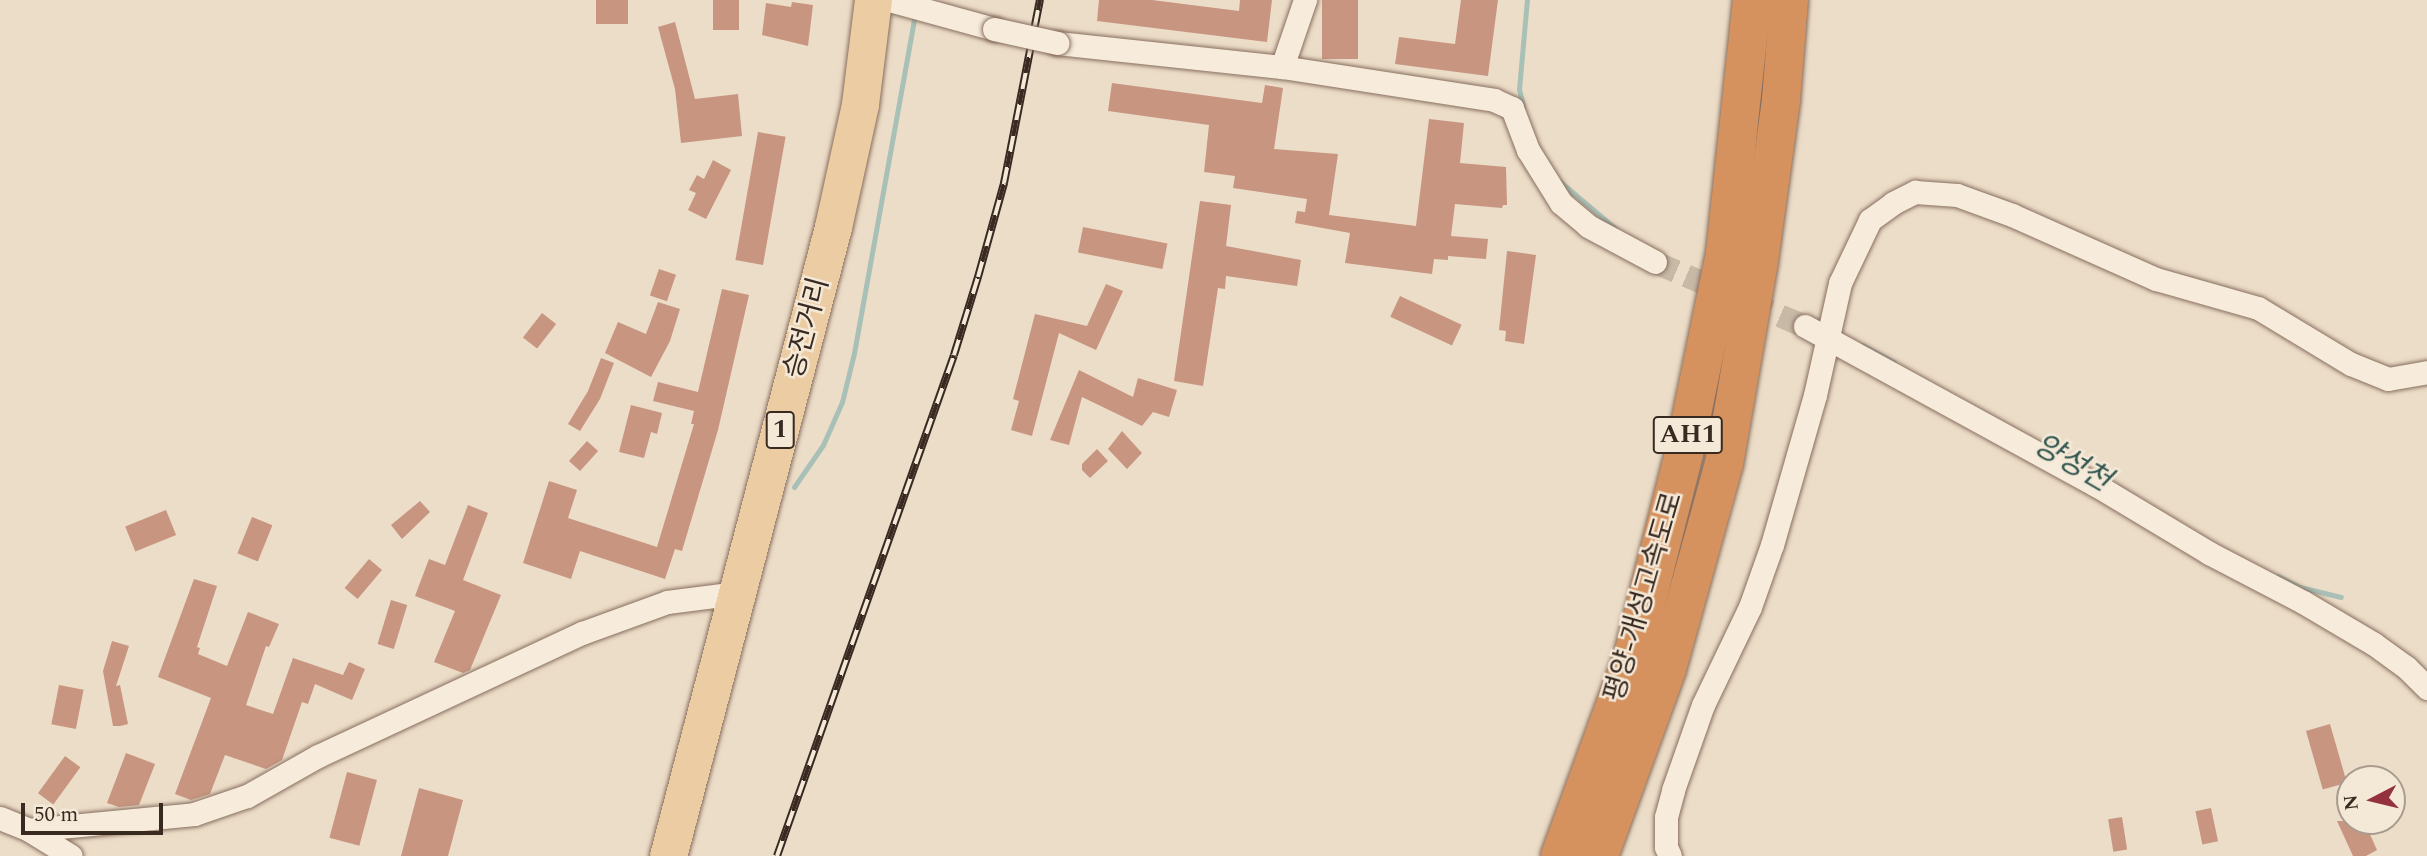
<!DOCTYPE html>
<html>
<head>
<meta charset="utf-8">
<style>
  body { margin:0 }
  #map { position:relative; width:2427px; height:856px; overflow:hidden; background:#ecddc8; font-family:Spectral,"Noto Sans KR",serif }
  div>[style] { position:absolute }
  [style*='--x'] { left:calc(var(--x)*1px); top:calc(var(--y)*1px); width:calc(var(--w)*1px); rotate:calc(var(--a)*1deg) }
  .stream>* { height:5px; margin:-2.5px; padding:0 2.5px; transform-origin:2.5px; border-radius:2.5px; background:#a9c0b6 }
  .building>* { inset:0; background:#c89580; transform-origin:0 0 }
  .street-tunnel>* { height:23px; margin-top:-11.5px; transform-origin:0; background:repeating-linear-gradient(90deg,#c8b9a7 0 23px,transparent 0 34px) }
  .roads { filter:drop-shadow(0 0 2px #876e5e) drop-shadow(0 0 2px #876e5e) }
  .street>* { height:23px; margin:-11.5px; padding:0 11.5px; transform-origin:11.5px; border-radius:11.5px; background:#f7ebdb }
  .primary>* { height:37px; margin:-18.5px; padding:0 18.5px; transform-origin:18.5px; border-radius:18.5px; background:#eccca2 }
  .highway>* { height:38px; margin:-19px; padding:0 19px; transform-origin:19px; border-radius:19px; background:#d6925e }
  .rail>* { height:8px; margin-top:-4px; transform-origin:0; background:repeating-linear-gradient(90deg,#f4e8d7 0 16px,#382921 0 32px); box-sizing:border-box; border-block:2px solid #382921 }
  .bridges { filter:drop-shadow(0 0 2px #876e5e) drop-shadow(0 0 2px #876e5e) }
  .street-bridge>* { height:23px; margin:-11.5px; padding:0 11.5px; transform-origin:11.5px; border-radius:11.5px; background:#f7ebdb }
  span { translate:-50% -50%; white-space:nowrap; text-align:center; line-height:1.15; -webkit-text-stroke:5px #f4e8d7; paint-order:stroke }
  .shield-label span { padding:2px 5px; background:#f4e8d7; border:2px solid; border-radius:5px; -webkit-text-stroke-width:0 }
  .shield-label { font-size:26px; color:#382921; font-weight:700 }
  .street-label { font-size:28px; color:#382921 }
  .water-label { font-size:30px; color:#315750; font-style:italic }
  .north { position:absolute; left:2336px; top:765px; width:70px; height:70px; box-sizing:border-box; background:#f4e8d7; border:2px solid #a99c8e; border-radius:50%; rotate:263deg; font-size:19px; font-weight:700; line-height:28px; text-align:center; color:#382921 }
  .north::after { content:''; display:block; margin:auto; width:24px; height:32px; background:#93313f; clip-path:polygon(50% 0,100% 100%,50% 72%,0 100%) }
  .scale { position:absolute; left:21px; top:803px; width:142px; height:32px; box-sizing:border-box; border:4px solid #382921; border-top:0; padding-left:9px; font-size:21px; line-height:24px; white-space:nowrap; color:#382921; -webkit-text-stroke:5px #f4e8d7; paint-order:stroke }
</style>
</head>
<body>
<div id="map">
  <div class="stream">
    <div style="--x:1523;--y:106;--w:17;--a:-103"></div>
    <div style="--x:1519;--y:89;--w:89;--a:-84.9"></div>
    <div style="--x:1558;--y:180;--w:75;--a:40.1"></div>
    <div style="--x:1862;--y:345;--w:36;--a:28"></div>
    <div style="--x:794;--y:487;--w:51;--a:-55.4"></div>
    <div style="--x:823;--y:445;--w:47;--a:-66.2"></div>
    <div style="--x:842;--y:402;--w:50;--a:-76.2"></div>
    <div style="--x:854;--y:353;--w:345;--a:-79.8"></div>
    <div style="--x:2278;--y:576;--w:25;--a:27"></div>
    <div style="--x:2300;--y:587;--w:42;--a:13.7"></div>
  </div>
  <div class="building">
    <div style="left:596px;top:0;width:32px;height:24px"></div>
    <div style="left:713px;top:0;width:26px;height:30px"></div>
    <div style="clip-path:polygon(1099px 0,1152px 0,1239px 11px,1240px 0,1272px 0,1267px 42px,1097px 21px)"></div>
    <div style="left:1322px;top:0;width:36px;height:59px"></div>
    <div style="clip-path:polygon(1461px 0,1498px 0,1488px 76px,1395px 64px,1399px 37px,1455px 44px)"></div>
    <div style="clip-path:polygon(792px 2px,813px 5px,808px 46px,762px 35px,766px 3px,791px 7px)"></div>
    <div style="clip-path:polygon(675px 22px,695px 99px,738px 94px,742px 136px,681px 143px,675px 89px,658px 27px)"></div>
    <div style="clip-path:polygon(1112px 83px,1262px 103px,1265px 85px,1283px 88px,1274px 149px,1338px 154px,1329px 215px,1416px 226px,1429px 119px,1464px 123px,1460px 163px,1506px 167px,1507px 205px,1503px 205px,1502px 208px,1455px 204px,1451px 236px,1488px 239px,1486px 259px,1448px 256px,1448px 260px,1434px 259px,1432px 274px,1345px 263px,1350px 233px,1295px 223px,1297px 211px,1305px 212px,1307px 199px,1233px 188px,1235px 176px,1204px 172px,1209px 125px,1108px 111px)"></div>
    <div style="left:758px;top:132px;width:28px;height:130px;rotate:10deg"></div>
    <div style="clip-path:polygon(713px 160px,731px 170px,706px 219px,688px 210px,696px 193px,689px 190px,697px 175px,704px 179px)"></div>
    <div style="clip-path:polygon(1200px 201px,1231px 205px,1226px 246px,1301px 260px,1297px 286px,1226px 276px,1225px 289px,1218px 288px,1203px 386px,1174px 381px)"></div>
    <div style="left:1083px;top:227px;width:86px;height:26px;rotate:11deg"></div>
    <div style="clip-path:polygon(1507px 251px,1536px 255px,1524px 344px,1505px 341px,1506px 331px,1499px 330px)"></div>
    <div style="left:659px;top:269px;width:18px;height:28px;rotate:19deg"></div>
    <div style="clip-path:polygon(1106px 284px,1123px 291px,1096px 350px,1059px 333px,1032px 436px,1011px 430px,1019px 401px,1013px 399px,1035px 314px,1087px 326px)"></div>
    <div style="clip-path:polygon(722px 289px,749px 295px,718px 430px,682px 551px,675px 549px,665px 579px,580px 551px,571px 579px,523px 563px,549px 481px,577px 490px,568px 518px,657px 547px,694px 424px,691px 424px,694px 411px,653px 401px,658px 382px,698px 392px)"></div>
    <div style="left:1400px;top:296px;width:68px;height:23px;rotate:25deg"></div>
    <div style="clip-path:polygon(658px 302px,680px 309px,670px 341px,651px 377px,605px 353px,618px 322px,646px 334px)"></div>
    <div style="left:542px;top:313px;width:18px;height:31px;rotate:38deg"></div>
    <div style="clip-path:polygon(601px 358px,614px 363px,600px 399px,580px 431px,568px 424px,588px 391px)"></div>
    <div style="clip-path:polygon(1079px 370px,1133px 397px,1138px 378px,1177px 390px,1169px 417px,1153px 412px,1142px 426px,1082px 397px,1069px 445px,1050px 440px)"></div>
    <div style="clip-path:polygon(631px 405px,662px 413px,657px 434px,651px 432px,644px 458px,619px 452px)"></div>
    <div style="clip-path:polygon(1122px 431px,1142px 453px,1127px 469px,1108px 449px)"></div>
    <div style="left:587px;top:441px;width:15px;height:27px;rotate:42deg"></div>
    <div style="clip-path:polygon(1097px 449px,1108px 461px,1090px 478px,1082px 470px,1082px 464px)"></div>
    <div style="clip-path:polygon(420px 501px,430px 512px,402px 539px,391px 525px)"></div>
    <div style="clip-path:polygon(468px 505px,488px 513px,463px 580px,501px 595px,470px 670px,463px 673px,434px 662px,455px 611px,415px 596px,429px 559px,445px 565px)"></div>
    <div style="left:166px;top:510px;width:27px;height:44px;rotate:68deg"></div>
    <div style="left:252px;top:517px;width:22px;height:39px;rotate:22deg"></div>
    <div style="left:369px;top:559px;width:17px;height:38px;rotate:40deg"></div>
    <div style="clip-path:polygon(194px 579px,217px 586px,197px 647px,200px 648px,198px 654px,227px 666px,248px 612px,279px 624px,269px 647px,266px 646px,246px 705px,273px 714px,293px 658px,343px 675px,349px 662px,365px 669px,352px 700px,315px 684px,308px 704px,302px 702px,282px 760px,266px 769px,225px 755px,210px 794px,191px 800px,175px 794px,211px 698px,158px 677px)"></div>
    <div style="left:391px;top:600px;width:17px;height:46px;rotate:17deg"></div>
    <div style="clip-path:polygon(112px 641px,129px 646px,116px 686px,120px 685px,128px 724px,120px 726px,113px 726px,103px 671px)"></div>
    <div style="left:59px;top:685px;width:25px;height:40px;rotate:11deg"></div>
    <div style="left:2330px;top:724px;width:61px;height:25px;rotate:74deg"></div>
    <div style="clip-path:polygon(126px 753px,155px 764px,139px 805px,119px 807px,107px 803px)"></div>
    <div style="left:65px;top:756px;width:19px;height:46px;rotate:36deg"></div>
    <div style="left:347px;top:772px;width:31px;height:68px;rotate:15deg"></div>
    <div style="clip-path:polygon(419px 788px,463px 800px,448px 856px,401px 856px)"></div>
    <div style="left:2211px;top:808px;width:34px;height:16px;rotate:78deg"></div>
    <div style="left:2122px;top:817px;width:33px;height:14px;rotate:81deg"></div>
    <div style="clip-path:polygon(2337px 821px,2364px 821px,2377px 850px,2366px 856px,2353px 856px)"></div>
  </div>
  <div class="street-tunnel">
    <div style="--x:1655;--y:262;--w:163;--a:23.1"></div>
  </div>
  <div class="roads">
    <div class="street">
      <div style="--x:889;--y:0;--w:109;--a:15.4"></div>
      <div style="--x:1057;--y:43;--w:226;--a:6.1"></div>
      <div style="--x:1282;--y:67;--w:215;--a:8.8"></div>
      <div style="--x:1494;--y:100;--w:20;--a:24"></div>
      <div style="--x:1512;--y:108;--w:45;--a:69.1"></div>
      <div style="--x:1528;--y:150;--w:62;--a:58.1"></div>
      <div style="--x:1561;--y:203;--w:35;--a:40"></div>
      <div style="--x:1588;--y:226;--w:76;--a:28.2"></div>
      <div style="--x:1282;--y:67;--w:71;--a:-71.1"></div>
      <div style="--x:1805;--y:326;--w:332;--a:28.7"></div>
      <div style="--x:2096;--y:485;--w:132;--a:31"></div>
      <div style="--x:2209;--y:553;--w:106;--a:27.5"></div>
      <div style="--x:2303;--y:602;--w:82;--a:30.6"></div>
      <div style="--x:2374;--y:644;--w:39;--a:36"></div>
      <div style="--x:2406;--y:667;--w:30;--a:45"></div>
      <div style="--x:0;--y:818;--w:31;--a:22"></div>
      <div style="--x:29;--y:830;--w:49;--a:31.8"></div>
      <div style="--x:29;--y:830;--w:166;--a:-5.5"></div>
      <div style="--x:194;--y:814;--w:56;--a:-18.8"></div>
      <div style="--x:247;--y:796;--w:81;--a:-29.4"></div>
      <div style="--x:318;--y:756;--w:291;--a:-25"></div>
      <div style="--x:582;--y:633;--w:90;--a:-20"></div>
      <div style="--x:667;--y:602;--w:71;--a:-7.3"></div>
      <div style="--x:1670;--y:856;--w:10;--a:-114"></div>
      <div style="--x:1666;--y:847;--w:30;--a:-90"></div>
      <div style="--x:1666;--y:817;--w:28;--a:-75"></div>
      <div style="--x:1673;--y:790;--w:90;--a:-70.6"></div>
      <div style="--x:1703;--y:705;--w:109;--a:-64.4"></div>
      <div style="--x:1750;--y:607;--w:66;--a:-70.5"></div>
      <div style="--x:1772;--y:545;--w:156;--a:-74"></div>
      <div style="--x:1815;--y:395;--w:115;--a:-77.4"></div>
      <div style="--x:1840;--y:283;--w:70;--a:-64.5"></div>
      <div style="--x:1870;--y:220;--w:29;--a:-36"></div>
      <div style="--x:1893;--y:203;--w:25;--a:-27"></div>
      <div style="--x:1915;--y:192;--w:42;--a:4.1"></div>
      <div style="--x:1957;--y:195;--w:59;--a:20"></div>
      <div style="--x:2012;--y:215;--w:158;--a:24"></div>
      <div style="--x:2156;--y:279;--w:106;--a:15.9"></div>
      <div style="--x:2258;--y:308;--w:109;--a:31.1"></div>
      <div style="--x:2351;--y:364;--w:40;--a:22"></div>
      <div style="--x:2388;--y:379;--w:40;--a:-10"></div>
    </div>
    <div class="primary">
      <div style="--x:668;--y:856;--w:650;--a:-75.3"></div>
      <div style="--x:833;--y:227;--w:126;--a:-77.6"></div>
      <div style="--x:860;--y:104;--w:105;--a:-82.9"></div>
    </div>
    <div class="highway">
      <div style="--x:1560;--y:856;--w:210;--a:-69.9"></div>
      <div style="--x:1632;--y:659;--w:212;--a:-75.8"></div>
      <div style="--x:1684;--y:453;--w:204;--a:-78.4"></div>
      <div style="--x:1725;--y:253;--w:254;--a:-83.9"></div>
      <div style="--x:1599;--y:856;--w:199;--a:-70"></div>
      <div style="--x:1667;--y:669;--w:213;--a:-74.5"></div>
      <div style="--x:1724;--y:464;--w:206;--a:-80.2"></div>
      <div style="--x:1759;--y:261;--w:162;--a:-82.2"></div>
      <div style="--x:1781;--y:100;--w:100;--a:-85.4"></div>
    </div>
  </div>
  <div class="rail">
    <div style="--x:777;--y:856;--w:531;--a:-70.54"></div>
    <div style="--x:954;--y:355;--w:82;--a:-72.9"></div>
    <div style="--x:978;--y:277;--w:98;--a:-74.5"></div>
    <div style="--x:1004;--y:183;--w:187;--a:-78.9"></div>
  </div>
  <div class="bridges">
    <div class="street-bridge">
      <div style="--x:994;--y:29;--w:65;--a:12.5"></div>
    </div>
  </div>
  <div class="shield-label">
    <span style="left:780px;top:430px">1</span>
    <span style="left:1688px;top:435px">AH1</span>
  </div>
  <div class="street-label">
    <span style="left:807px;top:328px;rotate:-75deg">승전거리</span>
    <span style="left:1644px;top:597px;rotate:-74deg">평양-개성고속도로</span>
  </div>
  <div class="water-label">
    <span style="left:2072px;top:463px;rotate:30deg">양성천</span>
  </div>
  <div class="north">N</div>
  <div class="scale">50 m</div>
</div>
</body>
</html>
